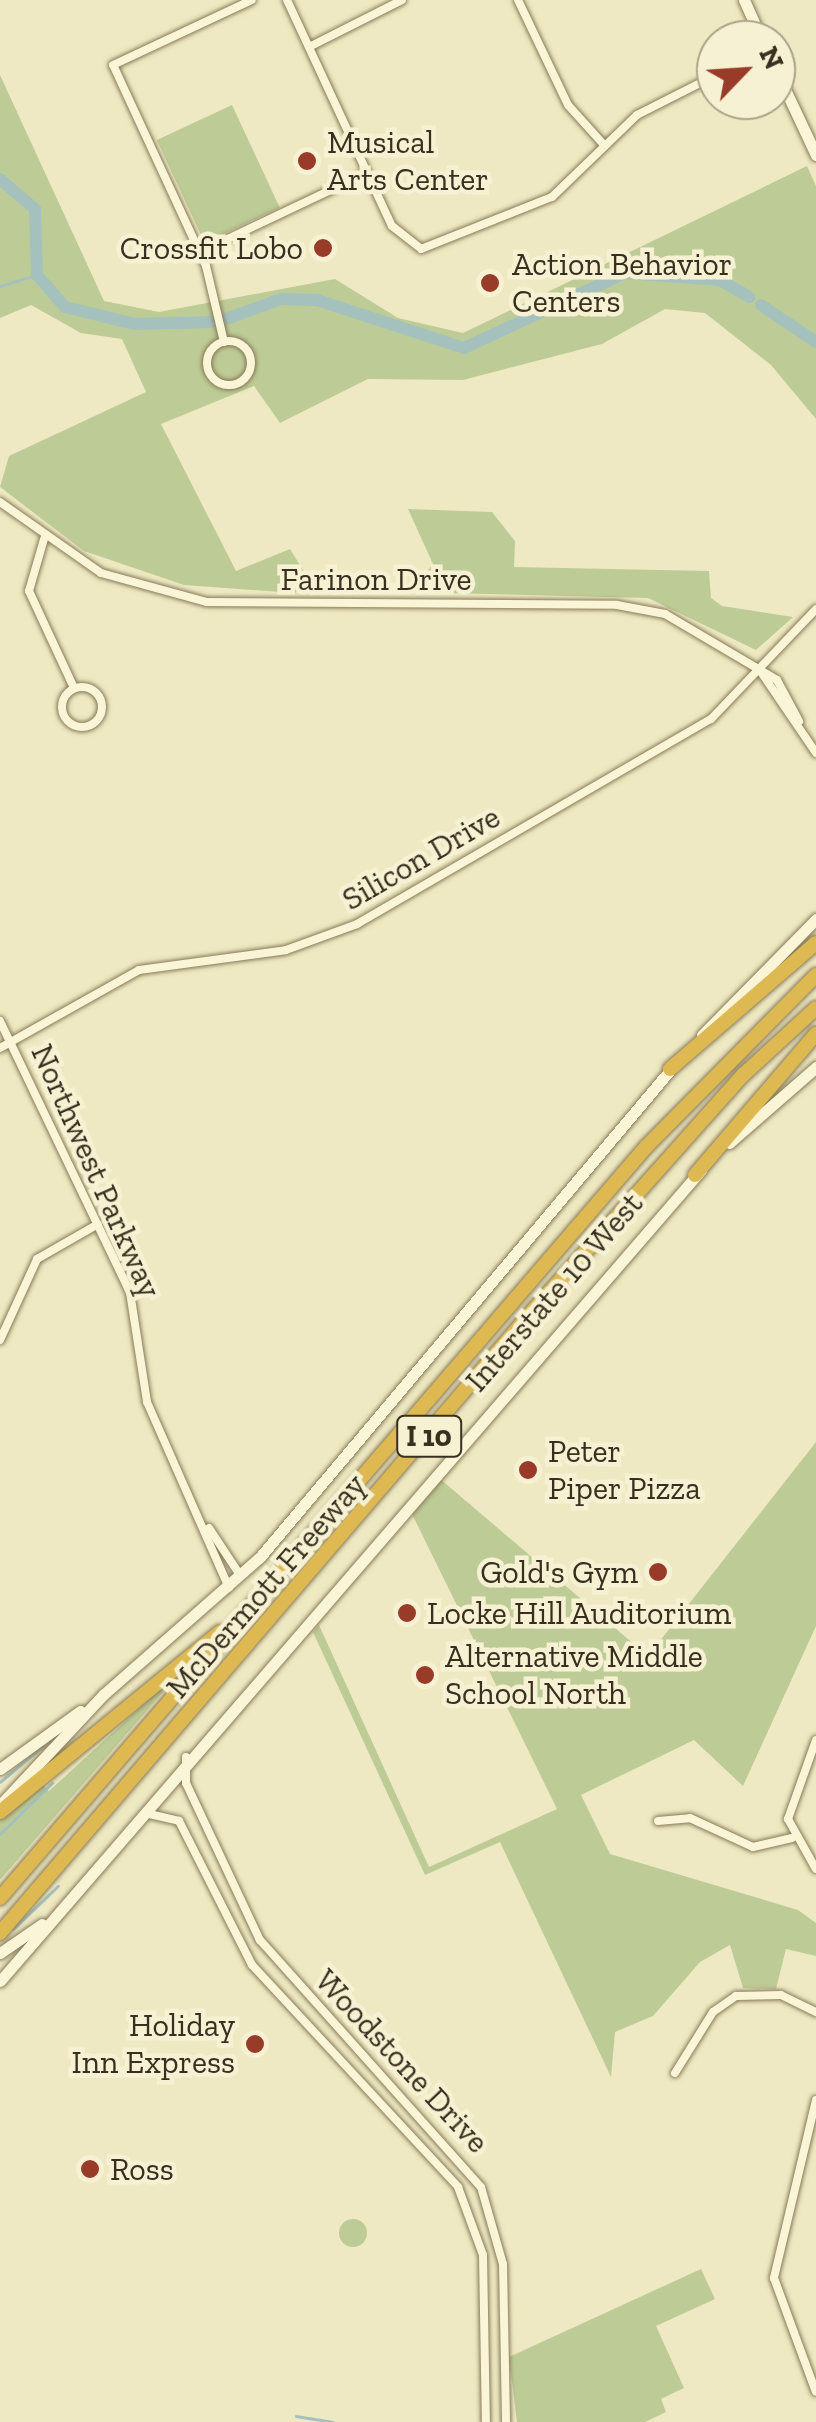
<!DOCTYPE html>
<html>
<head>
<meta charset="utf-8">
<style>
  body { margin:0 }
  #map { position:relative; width:816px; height:2422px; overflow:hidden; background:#eee9c2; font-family:"Zilla Slab",serif }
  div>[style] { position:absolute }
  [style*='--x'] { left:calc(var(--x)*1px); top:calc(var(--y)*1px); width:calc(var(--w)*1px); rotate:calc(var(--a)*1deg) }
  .green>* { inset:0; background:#bdcc96; transform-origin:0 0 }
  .round { border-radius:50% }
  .stream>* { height:2.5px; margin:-1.25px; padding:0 1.25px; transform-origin:1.25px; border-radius:1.25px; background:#a5c1bd }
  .river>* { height:12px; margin:-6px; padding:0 6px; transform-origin:6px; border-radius:6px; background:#a5c1bd }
  .roads { filter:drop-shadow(0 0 2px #887a59) drop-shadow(0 0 2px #887a59) }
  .street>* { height:8px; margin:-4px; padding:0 4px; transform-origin:4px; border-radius:4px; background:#f9f5d6 }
  .street>.ring { margin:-4px; padding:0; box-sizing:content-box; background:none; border:8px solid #f9f5d6; border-radius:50% }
  .secondary>* { height:11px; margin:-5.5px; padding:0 5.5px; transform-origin:5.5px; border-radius:5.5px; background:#f9f5d6 }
  .highway>* { height:14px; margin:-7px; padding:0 7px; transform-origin:7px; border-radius:7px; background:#deb952 }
  .dots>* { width:28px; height:28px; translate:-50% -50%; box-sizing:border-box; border:5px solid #f6f1d2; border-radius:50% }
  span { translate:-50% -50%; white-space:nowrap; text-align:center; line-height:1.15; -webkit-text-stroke:9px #f6f1d2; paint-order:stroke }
  .shield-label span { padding:2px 8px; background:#f6f1d2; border:2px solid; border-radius:8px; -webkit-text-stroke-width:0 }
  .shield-label { font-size:30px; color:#382f1e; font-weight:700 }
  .poi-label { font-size:32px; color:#382f1e }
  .left { translate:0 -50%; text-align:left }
  .right { translate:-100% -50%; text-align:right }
  .street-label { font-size:32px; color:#382f1e }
  .north { position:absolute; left:696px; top:20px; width:100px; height:100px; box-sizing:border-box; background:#f6f1d2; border:2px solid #aaa38a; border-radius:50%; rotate:65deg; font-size:28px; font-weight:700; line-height:40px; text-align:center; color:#382f1e }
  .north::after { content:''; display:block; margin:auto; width:35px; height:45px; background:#983b29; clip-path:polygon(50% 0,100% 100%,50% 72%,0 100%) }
</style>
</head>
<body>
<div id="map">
  <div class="green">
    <div style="clip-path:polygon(0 75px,104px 301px,159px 312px,335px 279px,398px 318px,463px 333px,807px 166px,816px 186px,816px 419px,771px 365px,705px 313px,665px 309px,602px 344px,463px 380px,368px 379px,280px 423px,254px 386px,161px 424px,236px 571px,290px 549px,309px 580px,295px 593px,184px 585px,84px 551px,0 487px,9px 456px,146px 392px,122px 339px,81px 333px,31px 305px,0 318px)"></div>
    <div style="left:232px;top:105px;width:113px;height:83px;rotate:65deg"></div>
    <div style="clip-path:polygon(408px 509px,492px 512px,515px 541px,514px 567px,709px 571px,711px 598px,722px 606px,793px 617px,756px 650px,648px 598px,411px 592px,433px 564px)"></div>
    <div style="clip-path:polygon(816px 1442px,816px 1626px,743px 1786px,694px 1740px,581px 1795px,610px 1854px,798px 1910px,816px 1923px,816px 1956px,786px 1949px,776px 1989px,743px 1988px,730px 1945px,700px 1962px,653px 2016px,615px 2032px,611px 2077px,500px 1842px,425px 1875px,313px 1632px,319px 1625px,429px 1867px,557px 1809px,411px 1512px,439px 1478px,648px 1656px)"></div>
    <div style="clip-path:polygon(167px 1683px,169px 1685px,0 1880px,0 1818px,41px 1783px,49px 1791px)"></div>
    <div class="round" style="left:339px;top:2219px;width:28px;height:28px"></div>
    <div style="clip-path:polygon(701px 2269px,715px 2299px,656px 2326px,684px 2388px,661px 2399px,666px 2412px,645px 2422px,517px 2422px,509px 2357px)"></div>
  </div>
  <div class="stream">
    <div style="--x:0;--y:286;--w:39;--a:-17"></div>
    <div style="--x:0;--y:1782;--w:56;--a:-39.9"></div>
    <div style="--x:0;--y:1834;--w:73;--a:-44.4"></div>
    <div style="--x:13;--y:1929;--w:62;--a:-43.7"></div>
    <div style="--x:296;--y:2416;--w:37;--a:9"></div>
  </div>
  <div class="river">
    <div style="--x:0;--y:179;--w:46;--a:40.6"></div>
    <div style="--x:35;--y:209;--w:66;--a:88.3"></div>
    <div style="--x:37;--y:275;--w:43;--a:48.8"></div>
    <div style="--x:65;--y:307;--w:72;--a:13.7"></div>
    <div style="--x:135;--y:324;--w:76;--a:-1.5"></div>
    <div style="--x:761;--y:305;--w:66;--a:33.9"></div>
    <div style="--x:226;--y:319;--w:59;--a:-20"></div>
    <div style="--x:281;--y:299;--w:36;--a:2"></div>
    <div style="--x:317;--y:300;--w:155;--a:18.1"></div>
    <div style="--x:464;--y:348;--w:178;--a:-25"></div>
    <div style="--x:625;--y:273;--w:95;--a:4.2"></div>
    <div style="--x:720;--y:280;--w:34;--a:30"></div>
  </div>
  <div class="roads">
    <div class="street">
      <div style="--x:287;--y:0;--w:249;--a:65.1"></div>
      <div style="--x:392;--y:226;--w:37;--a:38"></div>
      <div style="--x:421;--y:249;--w:141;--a:-21.7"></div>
      <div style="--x:552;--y:197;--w:118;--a:-44"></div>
      <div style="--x:637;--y:115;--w:89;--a:-26.9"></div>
      <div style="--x:518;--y:0;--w:116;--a:64.5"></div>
      <div style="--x:568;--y:105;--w:55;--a:47.9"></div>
      <div style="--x:309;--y:47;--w:104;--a:-26.8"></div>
      <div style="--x:200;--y:252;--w:184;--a:-25.4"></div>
      <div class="ring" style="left:207px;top:341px;width:36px;height:36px"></div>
      <div style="--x:224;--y:342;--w:78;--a:-103.3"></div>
      <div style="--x:206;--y:266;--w:221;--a:-114.8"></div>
      <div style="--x:113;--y:65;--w:153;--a:-25.1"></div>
      <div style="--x:0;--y:502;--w:123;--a:35.1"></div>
      <div style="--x:101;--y:573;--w:110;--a:15.3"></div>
      <div style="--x:207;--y:602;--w:410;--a:0.4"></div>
      <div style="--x:617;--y:605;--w:49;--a:10.6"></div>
      <div style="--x:665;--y:614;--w:130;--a:30.5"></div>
      <div style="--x:777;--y:680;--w:47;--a:61.8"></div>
      <div style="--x:44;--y:539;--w:54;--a:106.1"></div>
      <div style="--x:29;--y:591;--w:107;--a:65.1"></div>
      <div style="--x:761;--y:672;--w:98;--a:55.8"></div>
      <div class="ring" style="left:62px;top:687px;width:32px;height:32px"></div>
      <div style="--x:0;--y:1021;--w:301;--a:64.4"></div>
      <div style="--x:130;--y:1292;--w:111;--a:81.2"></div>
      <div style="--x:147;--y:1402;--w:203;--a:66.2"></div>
      <div style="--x:0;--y:1048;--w:159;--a:-29.3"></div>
      <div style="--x:139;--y:970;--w:148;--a:-7.7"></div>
      <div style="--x:286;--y:950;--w:76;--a:-20.1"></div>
      <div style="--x:357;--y:924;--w:409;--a:-30.1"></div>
      <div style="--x:711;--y:719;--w:152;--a:-46.3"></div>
      <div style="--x:0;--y:1340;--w:89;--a:-65.4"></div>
      <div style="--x:37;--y:1259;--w:70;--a:-29.8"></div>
      <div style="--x:209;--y:1528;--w:56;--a:56.6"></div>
      <div style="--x:816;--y:1740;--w:84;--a:109.5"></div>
      <div style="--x:788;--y:1819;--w:57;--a:60.8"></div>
      <div style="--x:186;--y:1757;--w:26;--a:90"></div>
      <div style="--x:186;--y:1783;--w:174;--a:64.8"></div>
      <div style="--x:260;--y:1940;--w:331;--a:48.2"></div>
      <div style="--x:481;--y:2187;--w:80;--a:74.1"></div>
      <div style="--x:503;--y:2264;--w:158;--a:88.9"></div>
      <div style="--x:145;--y:1813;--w:35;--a:13"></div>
      <div style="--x:179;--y:1821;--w:161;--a:63.1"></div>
      <div style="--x:252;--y:1965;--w:303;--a:47.1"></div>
      <div style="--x:458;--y:2187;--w:72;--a:69.8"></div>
      <div style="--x:483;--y:2255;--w:167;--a:89"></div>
      <div style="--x:658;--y:1821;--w:32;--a:-5"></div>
      <div style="--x:690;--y:1818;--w:69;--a:24.7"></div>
      <div style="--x:753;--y:1847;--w:40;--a:-13"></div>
      <div style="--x:675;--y:2073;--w:72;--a:-58.1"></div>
      <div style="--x:713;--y:2012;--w:28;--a:-35"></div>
      <div style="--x:736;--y:1996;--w:45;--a:-1.3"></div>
      <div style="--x:781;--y:1995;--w:39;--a:26"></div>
      <div style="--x:816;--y:2100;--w:183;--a:103.3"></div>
      <div style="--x:774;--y:2278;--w:121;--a:69.8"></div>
    </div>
    <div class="secondary">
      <div style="--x:744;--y:0;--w:44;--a:65.8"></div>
      <div style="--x:776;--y:70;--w:94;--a:64.8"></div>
      <div style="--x:702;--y:1035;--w:163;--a:-45.5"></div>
      <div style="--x:729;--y:1143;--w:116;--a:-41.1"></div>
      <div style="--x:0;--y:1769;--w:99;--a:-35.9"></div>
      <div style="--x:0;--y:1805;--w:152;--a:-46.9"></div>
      <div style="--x:104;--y:1694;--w:208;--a:-41.3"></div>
      <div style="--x:260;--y:1557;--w:646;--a:-49.9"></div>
      <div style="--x:0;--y:1953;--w:51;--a:-34.6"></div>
      <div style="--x:0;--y:1981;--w:1072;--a:-49.16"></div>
    </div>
    <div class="highway">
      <div style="--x:670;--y:1069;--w:193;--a:-40.8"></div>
      <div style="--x:695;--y:1175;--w:186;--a:-49.4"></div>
      <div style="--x:0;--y:1812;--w:284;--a:-39.3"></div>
      <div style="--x:0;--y:1898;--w:991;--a:-49.3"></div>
      <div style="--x:646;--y:1147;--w:242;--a:-45.3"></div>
      <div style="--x:0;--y:1933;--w:813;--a:-49.44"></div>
      <div style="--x:529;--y:1315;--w:322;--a:-48.3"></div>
      <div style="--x:743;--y:1075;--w:99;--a:-42.5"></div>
    </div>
  </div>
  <div class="dots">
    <div style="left:307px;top:161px;background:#983b29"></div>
    <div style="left:323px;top:248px;background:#983b29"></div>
    <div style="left:490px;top:283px;background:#983b29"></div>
    <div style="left:528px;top:1470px;background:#983b29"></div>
    <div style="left:658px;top:1572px;background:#983b29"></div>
    <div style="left:407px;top:1613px;background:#983b29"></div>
    <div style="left:425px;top:1675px;background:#983b29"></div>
    <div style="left:255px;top:2044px;background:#983b29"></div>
    <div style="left:90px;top:2169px;background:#983b29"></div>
  </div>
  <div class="shield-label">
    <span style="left:429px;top:1436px">I 10</span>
  </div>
  <div class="poi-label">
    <span class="left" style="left:327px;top:161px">Musical<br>Arts Center</span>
    <span class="right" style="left:303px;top:248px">Crossfit Lobo</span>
    <span class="left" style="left:512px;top:283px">Action Behavior<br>Centers</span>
    <span class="left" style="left:548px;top:1470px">Peter<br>Piper Pizza</span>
    <span class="right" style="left:638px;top:1572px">Gold's Gym</span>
    <span class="left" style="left:427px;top:1613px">Locke Hill Auditorium</span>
    <span class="left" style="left:445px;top:1675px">Alternative Middle<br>School North</span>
    <span class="right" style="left:235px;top:2044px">Holiday<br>Inn Express</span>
    <span class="left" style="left:110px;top:2169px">Ross</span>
  </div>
  <div class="street-label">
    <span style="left:376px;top:579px">Farinon Drive</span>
    <span style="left:421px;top:858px;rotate:-30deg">Silicon Drive</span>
    <span style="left:96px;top:1171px;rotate:66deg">Northwest Parkway</span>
    <span style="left:554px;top:1292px;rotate:-49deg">Interstate 10 West</span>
    <span style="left:266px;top:1586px;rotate:-49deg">McDermott Freeway</span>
    <span style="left:402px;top:2061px;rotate:47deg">Woodstone Drive</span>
  </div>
  <div class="north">N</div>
</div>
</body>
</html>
